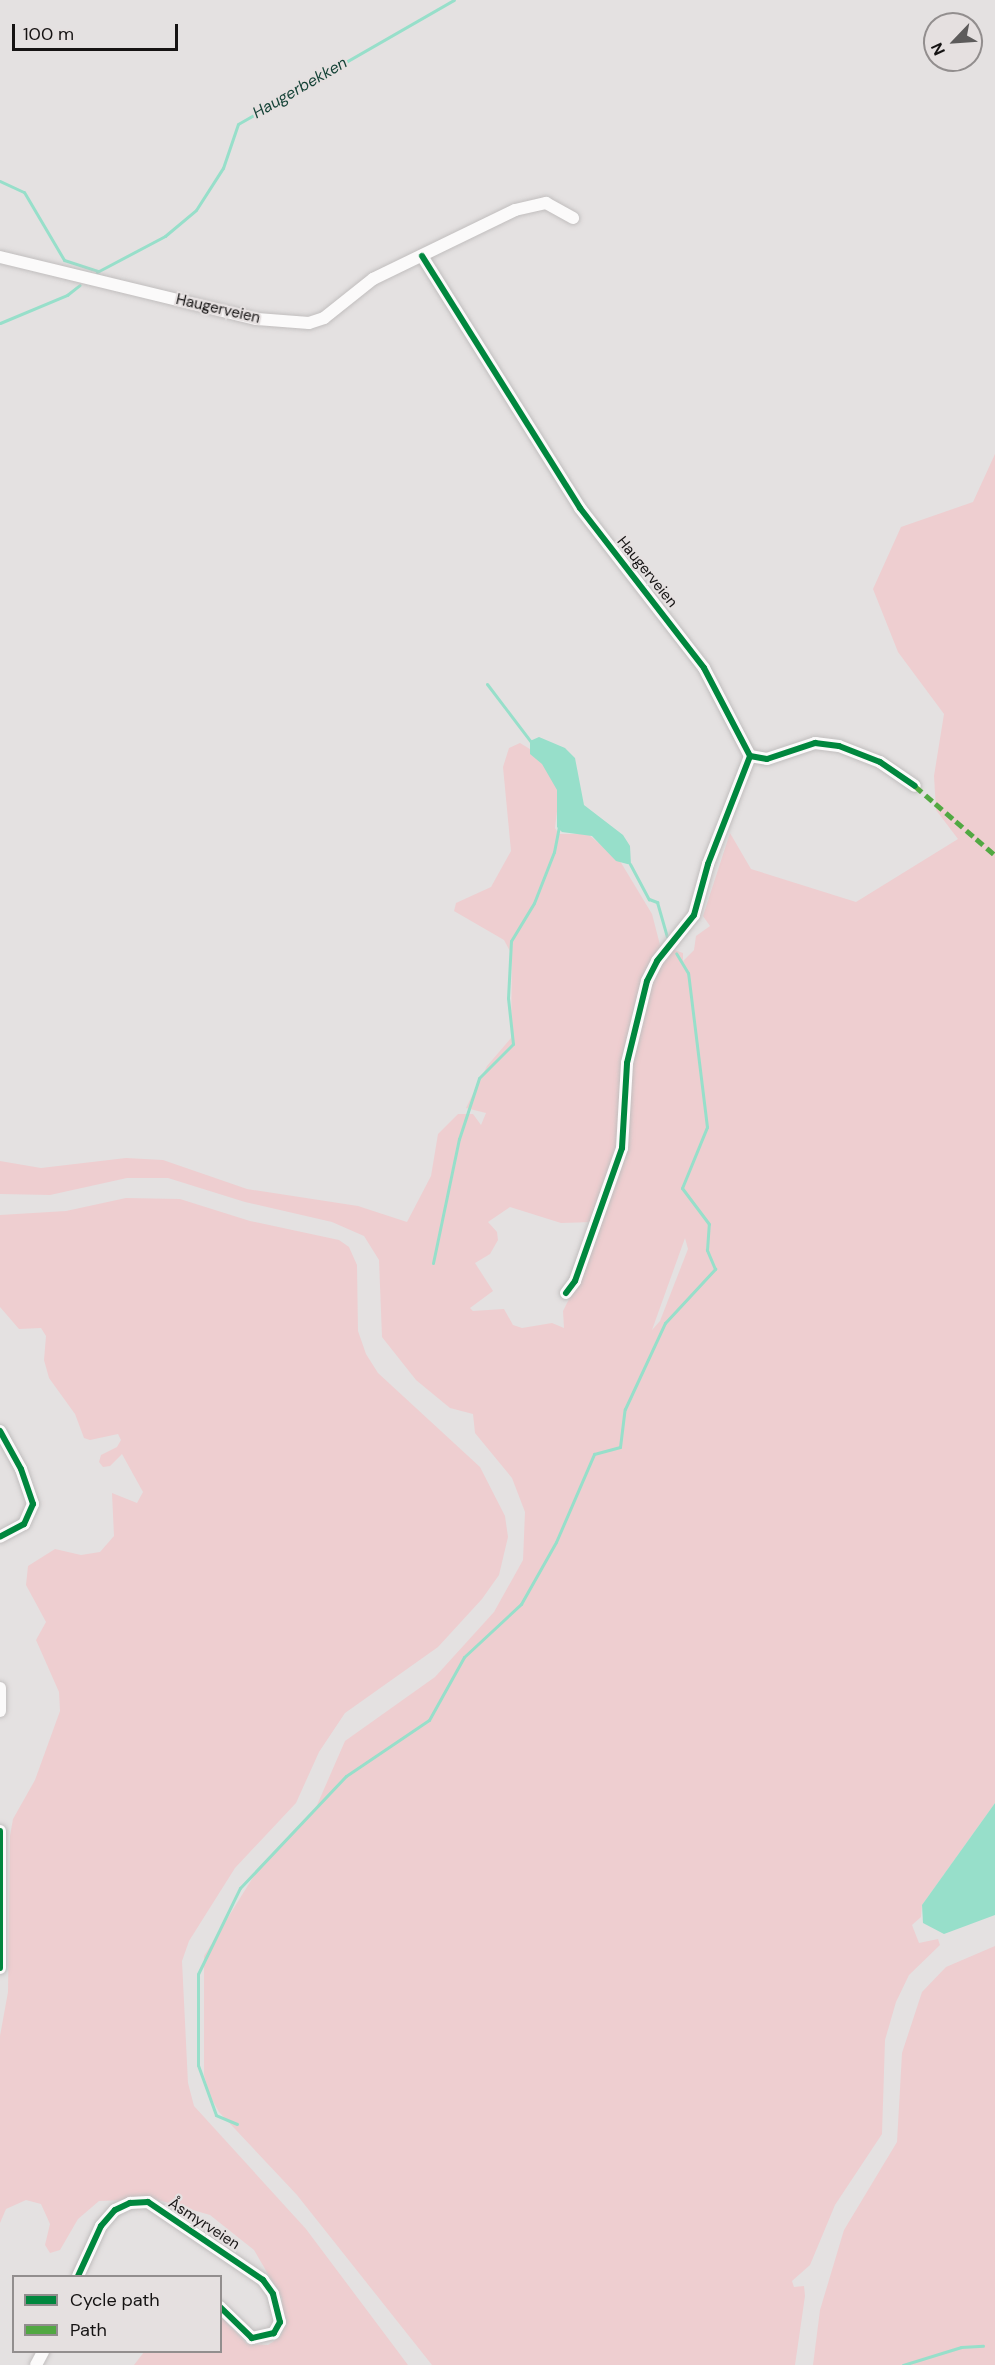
<!DOCTYPE html>
<html>
<head>
<meta charset="utf-8">
<style>
  body { margin:0 }
  #map { position:relative; width:995px; height:2365px; overflow:hidden; background:#e4e1e1; font-family:"DM Sans",sans-serif }
  div>[style] { position:absolute }
  [style*='--x'] { left:calc(var(--x)*1px); top:calc(var(--y)*1px); width:calc(var(--w)*1px); rotate:calc(var(--a)*1deg) }
  .green>* { inset:0; background:#eeced0 }
  .water>* { inset:0; background:#97dfca }
  .stream>* { height:3px; margin:-1.5px; padding:0 1.5px; transform-origin:1.5px; border-radius:1.5px; background:#97dfca }
  .roads { filter:drop-shadow(0 0 2px #c1bebe) drop-shadow(0 0 2px #c1bebe) }
  .minor>* { height:12px; margin:-6px; padding:0 6px; transform-origin:6px; border-radius:6px; background:#fbfafa }
  .quiet>* { height:4.5px; margin-top:-2.25px; transform-origin:0; background:repeating-linear-gradient(90deg,#51a842 0 9px,transparent 0 13.5px) }
  .cycleway>* { height:6px; margin:-3px; padding:0 3px; transform-origin:3px; border-radius:3px; background:#00873e }
  span { translate:-50% -50%; white-space:nowrap; text-align:center; line-height:1.15; -webkit-text-stroke:4.5px #e5e0e0; paint-order:stroke }
  .street-label { font-size:15px; color:#151313 }
  .water-label { font-size:16px; color:#154337; font-style:italic }
  .legend { position:absolute; left:12px; top:2275px; width:210px; height:78px; box-sizing:border-box; background:#e5e0e0; border:2px solid #928e8e; margin:0; padding:8px 10px; list-style:none; font-size:18px; color:#151313 }
  .legend li { display:flex; align-items:center; gap:12px; height:30px }
  .legend b { width:30px; border:2px solid #928e8e }
  .north { position:absolute; left:923px; top:12px; width:60px; height:60px; box-sizing:border-box; background:#e5e0e0; border:2px solid #928e8e; border-radius:50%; rotate:245deg; font-size:16px; font-weight:700; line-height:24px; text-align:center; color:#151313 }
  .north::after { content:''; display:block; margin:auto; width:21px; height:27px; background:#5d5b5b; clip-path:polygon(50% 0,100% 100%,50% 72%,0 100%) }
  .scale { position:absolute; left:12px; top:24px; width:166px; height:27px; box-sizing:border-box; border:3px solid #151313; border-top:0; padding-left:8px; font-size:18px; line-height:21px; white-space:nowrap; color:#151313; -webkit-text-stroke:4px #e5e0e0; paint-order:stroke }
</style>
</head>
<body>
<div id="map">
  <div class="green">
    <div style="clip-path:polygon(evenodd,995px 454px,995px 1803px,922px 1905px,921px 1917px,912px 1925px,919px 1943px,938px 1939px,940px 1945px,909px 1975px,896px 2002px,885px 2040px,882px 2134px,835px 2205px,810px 2265px,792px 2281px,794px 2287px,804px 2286px,805px 2296px,795px 2365px,432px 2365px,297px 2195px,219px 2112px,210px 2096px,204px 2075px,204px 1956px,260px 1866px,314px 1812px,345px 1741px,435px 1677px,494px 1612px,523px 1560px,525px 1512px,512px 1478px,475px 1433px,473px 1414px,450px 1408px,416px 1380px,382px 1337px,379px 1260px,364px 1236px,332px 1222px,245px 1202px,168px 1178px,127px 1178px,50px 1195px,0 1194px,0 1161px,41px 1168px,126px 1158px,163px 1160px,247px 1189px,358px 1206px,407px 1222px,431px 1176px,438px 1134px,458px 1114px,473px 1114px,481px 1125px,486px 1113px,466px 1108px,487px 1066px,511px 1038px,512px 955px,504px 940px,454px 911px,456px 903px,491px 887px,511px 851px,503px 767px,509px 748px,520px 743px,538px 754px,560px 786px,555px 828px,559px 834px,588px 834px,620px 861px,652px 914px,660px 945px,683px 953px,683px 961px,694px 950px,696px 936px,710px 926px,703px 916px,730px 833px,751px 869px,856px 902px,958px 839px,936px 810px,934px 776px,944px 714px,898px 652px,873px 589px,901px 527px,973px 502px,995px 454px,510px 1207px,561px 1223px,593px 1222px,579px 1279px,563px 1311px,564px 1328px,552px 1323px,522px 1328px,513px 1325px,504px 1309px,473px 1311px,470px 1308px,493px 1291px,475px 1263px,490px 1254px,498px 1240px,497px 1232px,488px 1222px,510px 1207px,995px 454px,685px 1238px,688px 1249px,660px 1321px,652px 1330px,685px 1238px)"></div>
    <div style="clip-path:polygon(126px 1198px,180px 1199px,250px 1221px,339px 1240px,349px 1247px,357px 1265px,358px 1331px,366px 1354px,378px 1373px,480px 1467px,505px 1516px,508px 1537px,499px 1575px,482px 1599px,438px 1647px,345px 1713px,319px 1752px,296px 1803px,235px 1868px,189px 1941px,182px 1961px,188px 2083px,194px 2106px,306px 2229px,408px 2365px,134px 2365px,144px 2352px,220px 2352px,221px 2317px,247px 2344px,268px 2345px,280px 2337px,283px 2331px,282px 2298px,254px 2250px,210px 2215px,155px 2199px,99px 2201px,78px 2219px,60px 2250px,50px 2253px,45px 2245px,50px 2224px,41px 2204px,26px 2200px,6px 2209px,0 2223px,0 2036px,8px 1992px,10px 1836px,13px 1819px,35px 1780px,60px 1711px,59px 1692px,36px 1640px,46px 1622px,26px 1585px,28px 1566px,55px 1549px,81px 1555px,100px 1552px,114px 1536px,112px 1493px,137px 1503px,143px 1492px,122px 1454px,110px 1466px,103px 1467px,99px 1462px,101px 1455px,117px 1447px,121px 1440px,118px 1434px,90px 1440px,84px 1438px,75px 1414px,49px 1378px,44px 1360px,46px 1336px,41px 1328px,19px 1329px,0 1307px,0 1215px,66px 1211px)"></div>
    <div style="clip-path:polygon(995px 1946px,995px 2365px,813px 2365px,820px 2310px,844px 2230px,897px 2142px,902px 2053px,922px 1992px,946px 1967px)"></div>
  </div>
  <div class="water">
    <div style="clip-path:polygon(539px 737px,565px 748px,575px 758px,584px 805px,623px 835px,630px 846px,631px 865px,616px 861px,592px 836px,562px 832px,557px 827px,557px 790px,542px 764px,530px 754px,530px 741px)"></div>
    <div style="clip-path:polygon(995px 1803px,995px 1915px,944px 1934px,923px 1923px,922px 1905px)"></div>
  </div>
  <div class="stream">
    <div style="--x:0;--y:181;--w:26;--a:25"></div>
    <div style="--x:24;--y:192;--w:79;--a:59.5"></div>
    <div style="--x:64;--y:260;--w:36;--a:18"></div>
    <div style="--x:97;--y:272;--w:77;--a:-27.9"></div>
    <div style="--x:165;--y:236;--w:40;--a:-40"></div>
    <div style="--x:196;--y:210;--w:50;--a:-57.3"></div>
    <div style="--x:223;--y:168;--w:46;--a:-71.2"></div>
    <div style="--x:238;--y:124;--w:249;--a:-29.9"></div>
    <div style="--x:0;--y:323;--w:73;--a:-22.7"></div>
    <div style="--x:67;--y:295;--w:16;--a:-38"></div>
    <div style="--x:487;--y:684;--w:73;--a:52.8"></div>
    <div style="--x:630;--y:864;--w:40;--a:62"></div>
    <div style="--x:649;--y:899;--w:9;--a:21"></div>
    <div style="--x:657;--y:902;--w:36;--a:74"></div>
    <div style="--x:433;--y:1263;--w:127;--a:-78.2"></div>
    <div style="--x:459;--y:1139;--w:64;--a:-71.8"></div>
    <div style="--x:479;--y:1078;--w:48;--a:-45"></div>
    <div style="--x:513;--y:1044;--w:46;--a:-96.2"></div>
    <div style="--x:508;--y:998;--w:57;--a:-87"></div>
    <div style="--x:511;--y:941;--w:44;--a:-58.8"></div>
    <div style="--x:534;--y:903;--w:55;--a:-68.6"></div>
    <div style="--x:554;--y:852;--w:26;--a:-79"></div>
    <div style="--x:237;--y:2124;--w:23;--a:-157"></div>
    <div style="--x:216;--y:2115;--w:53;--a:-109.8"></div>
    <div style="--x:198;--y:2065;--w:91;--a:-90"></div>
    <div style="--x:198;--y:1974;--w:96;--a:-64"></div>
    <div style="--x:240;--y:1888;--w:154;--a:-46.6"></div>
    <div style="--x:346;--y:1776;--w:100;--a:-34"></div>
    <div style="--x:429;--y:1720;--w:72;--a:-60.9"></div>
    <div style="--x:464;--y:1657;--w:78;--a:-42.9"></div>
    <div style="--x:521;--y:1604;--w:71;--a:-60.6"></div>
    <div style="--x:556;--y:1542;--w:96;--a:-66.6"></div>
    <div style="--x:594;--y:1454;--w:27;--a:-15"></div>
    <div style="--x:620;--y:1447;--w:38;--a:-83"></div>
    <div style="--x:625;--y:1409;--w:95;--a:-65.1"></div>
    <div style="--x:665;--y:1323;--w:74;--a:-47.2"></div>
    <div style="--x:715;--y:1269;--w:21;--a:-113"></div>
    <div style="--x:707;--y:1250;--w:26;--a:-86"></div>
    <div style="--x:709;--y:1224;--w:45;--a:-126.9"></div>
    <div style="--x:682;--y:1188;--w:66;--a:-67.7"></div>
    <div style="--x:707;--y:1127;--w:155;--a:-97"></div>
    <div style="--x:688;--y:973;--w:23;--a:-121"></div>
    <div style="--x:903;--y:2365;--w:61;--a:-17.2"></div>
    <div style="--x:961;--y:2347;--w:22;--a:-3"></div>
  </div>
  <div class="roads">
    <div class="minor">
      <div style="--x:422;--y:256;--w:297;--a:57.9"></div>
      <div style="--x:580;--y:508;--w:202;--a:52.2"></div>
      <div style="--x:704;--y:668;--w:99;--a:62.4"></div>
      <div style="--x:750;--y:756;--w:17;--a:10"></div>
      <div style="--x:767;--y:759;--w:51;--a:-18.4"></div>
      <div style="--x:815;--y:743;--w:24;--a:7"></div>
      <div style="--x:839;--y:746;--w:44;--a:21.3"></div>
      <div style="--x:880;--y:762;--w:42;--a:34.4"></div>
      <div style="--x:0;--y:257;--w:264;--a:13.6"></div>
      <div style="--x:257;--y:319;--w:52;--a:4.4"></div>
      <div style="--x:309;--y:323;--w:16;--a:-18"></div>
      <div style="--x:324;--y:318;--w:63;--a:-38.5"></div>
      <div style="--x:373;--y:279;--w:158;--a:-25.9"></div>
      <div style="--x:515;--y:210;--w:32;--a:-13"></div>
      <div style="--x:546;--y:203;--w:31;--a:29"></div>
      <div style="--x:566;--y:1293;--w:15;--a:-53"></div>
      <div style="--x:575;--y:1281;--w:141;--a:-70.5"></div>
      <div style="--x:622;--y:1148;--w:85;--a:-86.6"></div>
      <div style="--x:627;--y:1063;--w:84;--a:-76.3"></div>
      <div style="--x:647;--y:981;--w:22;--a:-63"></div>
      <div style="--x:657;--y:961;--w:59;--a:-51.2"></div>
      <div style="--x:694;--y:915;--w:53;--a:-74.6"></div>
      <div style="--x:708;--y:864;--w:116;--a:-68.7"></div>
      <div style="--x:0;--y:1431;--w:43;--a:61.1"></div>
      <div style="--x:21;--y:1469;--w:37;--a:71"></div>
      <div style="--x:33;--y:1504;--w:22;--a:114"></div>
      <div style="--x:24;--y:1524;--w:27;--a:152"></div>
      <div style="--x:0;--y:1688;--w:23;--a:90"></div>
      <div style="--x:0;--y:1831;--w:137;--a:90"></div>
      <div style="--x:78;--y:2276;--w:55;--a:-65.3"></div>
      <div style="--x:101;--y:2226;--w:21;--a:-49"></div>
      <div style="--x:115;--y:2210;--w:17;--a:-25"></div>
      <div style="--x:130;--y:2203;--w:18;--a:-3"></div>
      <div style="--x:148;--y:2202;--w:139;--a:34.1"></div>
      <div style="--x:263;--y:2280;--w:17;--a:54"></div>
      <div style="--x:273;--y:2294;--w:29;--a:76"></div>
      <div style="--x:280;--y:2322;--w:13;--a:119"></div>
      <div style="--x:274;--y:2333;--w:23;--a:167"></div>
      <div style="--x:252;--y:2338;--w:45;--a:-135.9"></div>
      <div style="--x:36;--y:2365;--w:15;--a:-62"></div>
    </div>
  </div>
  <div class="quiet">
    <div style="--x:915;--y:786;--w:106;--a:40.8"></div>
  </div>
  <div class="cycleway">
    <div style="--x:422;--y:256;--w:297;--a:57.9"></div>
    <div style="--x:580;--y:508;--w:202;--a:52.2"></div>
    <div style="--x:704;--y:668;--w:99;--a:62.4"></div>
    <div style="--x:750;--y:756;--w:17;--a:10"></div>
    <div style="--x:767;--y:759;--w:51;--a:-18.4"></div>
    <div style="--x:815;--y:743;--w:24;--a:7"></div>
    <div style="--x:839;--y:746;--w:44;--a:21.3"></div>
    <div style="--x:880;--y:762;--w:42;--a:34.4"></div>
    <div style="--x:566;--y:1293;--w:15;--a:-53"></div>
    <div style="--x:575;--y:1281;--w:141;--a:-70.5"></div>
    <div style="--x:622;--y:1148;--w:85;--a:-86.6"></div>
    <div style="--x:627;--y:1063;--w:84;--a:-76.3"></div>
    <div style="--x:647;--y:981;--w:22;--a:-63"></div>
    <div style="--x:657;--y:961;--w:59;--a:-51.2"></div>
    <div style="--x:694;--y:915;--w:53;--a:-74.6"></div>
    <div style="--x:708;--y:864;--w:116;--a:-68.7"></div>
    <div style="--x:0;--y:1431;--w:43;--a:61.1"></div>
    <div style="--x:21;--y:1469;--w:37;--a:71"></div>
    <div style="--x:33;--y:1504;--w:22;--a:114"></div>
    <div style="--x:24;--y:1524;--w:27;--a:152"></div>
    <div style="--x:0;--y:1831;--w:137;--a:90"></div>
    <div style="--x:78;--y:2276;--w:55;--a:-65.3"></div>
    <div style="--x:101;--y:2226;--w:21;--a:-49"></div>
    <div style="--x:115;--y:2210;--w:17;--a:-25"></div>
    <div style="--x:130;--y:2203;--w:18;--a:-3"></div>
    <div style="--x:148;--y:2202;--w:139;--a:34.1"></div>
    <div style="--x:263;--y:2280;--w:17;--a:54"></div>
    <div style="--x:273;--y:2294;--w:29;--a:76"></div>
    <div style="--x:280;--y:2322;--w:13;--a:119"></div>
    <div style="--x:274;--y:2333;--w:23;--a:167"></div>
    <div style="--x:252;--y:2338;--w:45;--a:-135.9"></div>
  </div>
  <div class="street-label">
    <span style="left:218px;top:309px;rotate:13deg">Haugerveien</span>
    <span style="left:647px;top:572px;rotate:51deg">Haugerveien</span>
    <span style="left:204px;top:2224px;rotate:33deg">Åsmyrveien</span>
  </div>
  <div class="water-label">
    <span style="left:300px;top:88px;rotate:-30deg">Haugerbekken</span>
  </div>
  <ul class="legend">
  <li><b style="height:8px;background:#00873e"></b>Cycle path</li>
  <li><b style="height:8px;background:#51a842"></b>Path</li>
  </ul>
  <div class="north">N</div>
  <div class="scale">100 m</div>
</div>
</body>
</html>
